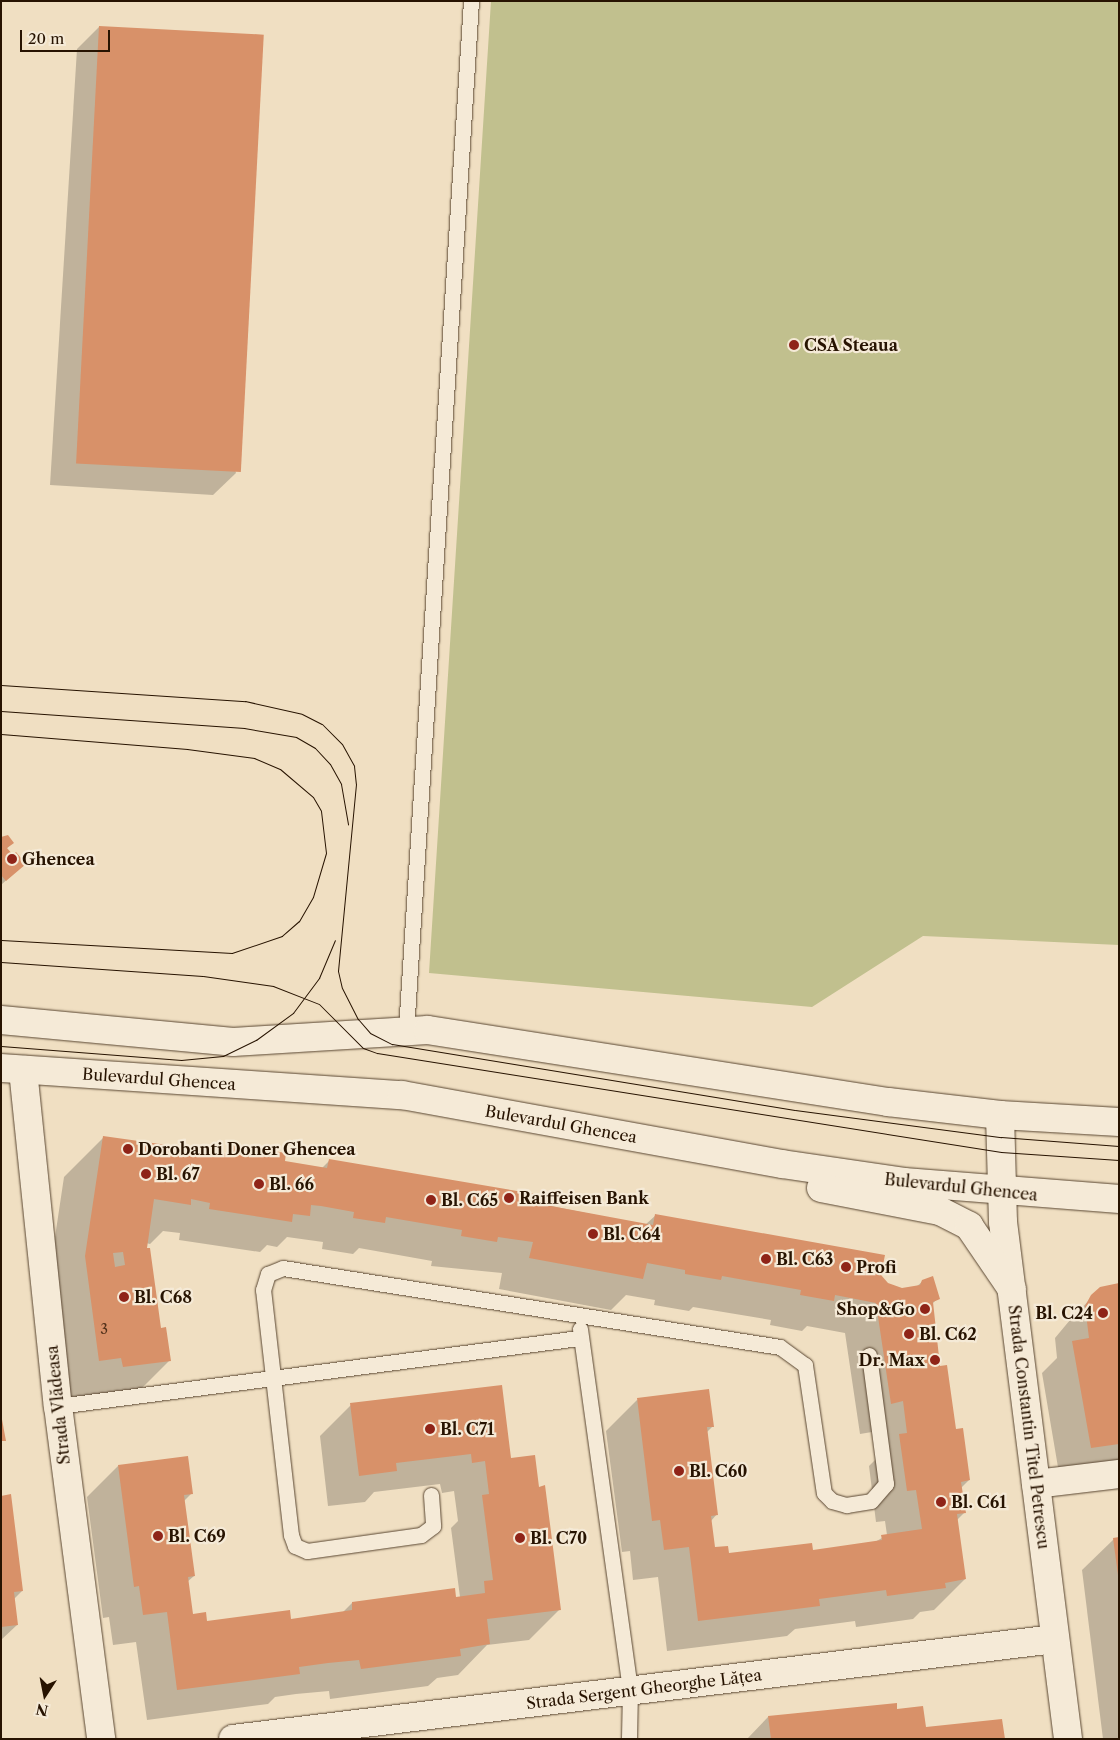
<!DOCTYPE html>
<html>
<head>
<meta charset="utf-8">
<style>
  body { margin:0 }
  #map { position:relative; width:1120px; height:1740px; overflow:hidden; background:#f0dfc2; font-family:"Libre Caslon Text",serif }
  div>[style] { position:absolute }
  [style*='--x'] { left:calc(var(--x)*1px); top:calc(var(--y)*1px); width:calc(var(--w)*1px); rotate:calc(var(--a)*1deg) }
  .green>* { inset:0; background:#c1c08e }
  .shadow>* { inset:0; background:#0003 }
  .building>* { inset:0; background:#d89169; transform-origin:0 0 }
  .roads { filter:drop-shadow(0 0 1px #594631) drop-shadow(0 0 1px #594631) }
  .service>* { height:15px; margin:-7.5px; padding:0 7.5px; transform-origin:7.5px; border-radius:7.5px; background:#f5ead7 }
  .minor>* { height:28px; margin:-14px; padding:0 14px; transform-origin:14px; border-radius:14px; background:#f5ead7 }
  .tertiary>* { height:28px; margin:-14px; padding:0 14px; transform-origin:14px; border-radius:14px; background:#f5ead7 }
  .secondary>* { height:28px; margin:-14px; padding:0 14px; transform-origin:14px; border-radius:14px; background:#f5ead7 }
  .tram>* { height:1px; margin:-0.5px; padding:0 0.5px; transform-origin:0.5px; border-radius:0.5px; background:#271301 }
  .dots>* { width:14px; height:14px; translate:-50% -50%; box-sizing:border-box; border:2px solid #f5ead7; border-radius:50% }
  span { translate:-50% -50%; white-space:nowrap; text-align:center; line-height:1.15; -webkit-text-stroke:4.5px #f5ead7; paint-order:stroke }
  .number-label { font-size:14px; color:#53321b }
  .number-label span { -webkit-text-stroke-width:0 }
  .poi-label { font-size:16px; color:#271301; font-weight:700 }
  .left { translate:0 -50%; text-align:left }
  .right { translate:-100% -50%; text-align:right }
  .street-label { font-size:16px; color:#271301 }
  .frame { position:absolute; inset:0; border:2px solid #271301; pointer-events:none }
  .north { position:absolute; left:20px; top:1670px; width:50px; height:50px; -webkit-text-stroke:4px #f5ead7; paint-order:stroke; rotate:191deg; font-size:14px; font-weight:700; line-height:20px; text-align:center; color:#271301 }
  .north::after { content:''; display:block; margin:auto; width:18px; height:22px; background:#271301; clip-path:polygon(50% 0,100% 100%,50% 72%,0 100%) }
  .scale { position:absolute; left:20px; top:30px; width:90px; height:22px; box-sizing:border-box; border:2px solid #271301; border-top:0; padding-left:6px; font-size:15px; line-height:18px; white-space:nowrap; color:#271301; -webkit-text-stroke:4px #f5ead7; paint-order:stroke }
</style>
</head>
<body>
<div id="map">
  <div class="green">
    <div style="clip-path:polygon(491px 1px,1119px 1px,1119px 945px,923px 936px,812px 1007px,429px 973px)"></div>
  </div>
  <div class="shadow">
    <div style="clip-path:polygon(99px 27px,236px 473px,213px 495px,50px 485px,77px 49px)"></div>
    <div style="clip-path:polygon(1px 839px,13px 842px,6px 849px,24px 864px,1px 885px)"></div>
    <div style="clip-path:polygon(104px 1137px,225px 1154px,233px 1146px,284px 1163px,322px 1168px,329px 1161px,645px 1225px,656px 1215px,880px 1275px,887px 1284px,902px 1289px,916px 1287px,923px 1281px,938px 1298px,932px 1304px,939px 1367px,969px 1480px,961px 1488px,965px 1512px,957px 1520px,965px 1579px,934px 1610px,920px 1612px,913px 1619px,856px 1627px,855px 1621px,795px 1629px,787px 1636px,667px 1651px,658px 1577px,633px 1580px,630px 1551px,622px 1552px,606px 1431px,637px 1400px,713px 1426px,707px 1432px,717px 1514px,711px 1521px,714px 1549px,728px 1554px,812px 1552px,875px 1542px,887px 1535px,885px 1521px,876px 1522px,869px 1466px,876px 1459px,872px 1432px,860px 1434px,845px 1333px,807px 1326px,802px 1331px,770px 1325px,771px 1320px,693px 1307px,689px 1311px,654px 1305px,655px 1300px,626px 1295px,611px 1310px,499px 1289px,502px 1273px,431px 1266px,432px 1261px,359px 1248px,353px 1254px,322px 1249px,323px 1242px,287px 1237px,277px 1247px,267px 1245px,260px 1252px,179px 1240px,180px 1233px,163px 1231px,150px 1244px,146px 1243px,160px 1329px,170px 1360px,125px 1405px,78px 1411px,77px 1402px,55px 1405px,46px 1297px,64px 1177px)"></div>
    <div style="clip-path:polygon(1119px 1284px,1119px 1468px,1060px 1479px,1042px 1373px,1057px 1358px,1055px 1338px,1070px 1320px,1101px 1288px)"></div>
    <div style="clip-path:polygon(351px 1405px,510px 1459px,560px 1609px,529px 1640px,487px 1645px,458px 1675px,437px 1678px,428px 1686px,330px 1699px,329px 1691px,296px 1694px,275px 1697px,268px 1704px,147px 1720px,136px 1642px,113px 1645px,109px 1617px,103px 1618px,87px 1497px,118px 1466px,192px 1493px,184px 1501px,194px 1576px,187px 1582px,192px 1615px,206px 1623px,290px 1621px,342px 1613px,352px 1603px,460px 1597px,451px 1528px,458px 1521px,454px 1491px,442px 1493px,440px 1484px,374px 1492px,365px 1502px,328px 1506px,320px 1436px)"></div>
    <div style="clip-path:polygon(1px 1497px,22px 1591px,14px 1599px,17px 1625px,1px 1640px)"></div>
    <div style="clip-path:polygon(1114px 1539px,1119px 1539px,1119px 1739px,1103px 1739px,1082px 1570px)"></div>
    <div style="clip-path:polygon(896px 1710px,924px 1728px,1003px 1739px,747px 1739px,768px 1717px)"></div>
  </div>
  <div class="building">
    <div style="left:99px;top:26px;width:165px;height:438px;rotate:3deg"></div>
    <div style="clip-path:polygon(8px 835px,14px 843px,7px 848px,13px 855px,16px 852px,26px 864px,6px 881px,1px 875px,1px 837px)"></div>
    <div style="clip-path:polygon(evenodd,103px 1136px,231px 1154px,233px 1145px,286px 1153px,285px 1161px,327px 1168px,329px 1159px,541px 1195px,540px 1204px,653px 1225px,655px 1214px,885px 1255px,881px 1275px,888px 1283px,902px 1288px,920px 1285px,922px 1280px,933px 1276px,940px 1299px,933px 1302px,940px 1366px,947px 1365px,956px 1429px,963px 1428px,970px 1480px,961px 1482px,966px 1513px,957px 1514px,966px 1579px,945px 1583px,946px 1588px,887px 1596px,886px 1590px,819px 1599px,820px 1606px,698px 1621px,689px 1547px,664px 1550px,660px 1520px,652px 1521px,637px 1398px,709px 1389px,714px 1427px,707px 1427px,718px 1515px,711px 1516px,715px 1547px,728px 1546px,729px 1553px,812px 1543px,813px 1550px,882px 1540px,881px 1535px,922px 1529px,916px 1490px,907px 1491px,899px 1434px,907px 1433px,903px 1401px,891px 1404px,876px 1303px,835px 1295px,834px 1301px,800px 1295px,801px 1290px,722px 1276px,721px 1280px,685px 1274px,685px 1270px,647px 1263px,643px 1279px,529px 1258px,533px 1242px,498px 1237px,497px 1242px,461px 1236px,462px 1230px,386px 1217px,385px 1223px,353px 1218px,354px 1212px,321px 1206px,311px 1205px,310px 1216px,293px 1214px,292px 1222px,209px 1209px,210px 1203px,191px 1199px,191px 1205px,154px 1199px,147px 1248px,150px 1248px,161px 1328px,166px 1327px,171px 1361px,123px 1367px,121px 1358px,99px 1361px,85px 1256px,103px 1136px,123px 1252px,125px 1265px,115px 1267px,113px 1253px,123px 1252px)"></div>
    <div style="clip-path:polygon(1119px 1283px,1119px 1444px,1091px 1448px,1072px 1341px,1089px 1338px,1085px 1306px,1091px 1295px,1100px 1287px)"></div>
    <div style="clip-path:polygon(502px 1385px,511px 1458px,535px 1455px,539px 1487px,545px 1485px,561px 1610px,487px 1619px,490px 1644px,460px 1649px,461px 1656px,361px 1669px,359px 1660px,328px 1663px,299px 1667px,300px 1674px,177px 1690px,167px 1612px,143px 1615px,139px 1586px,134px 1587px,118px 1465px,188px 1456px,193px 1494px,184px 1495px,195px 1576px,188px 1577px,193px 1614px,206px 1612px,207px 1621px,290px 1610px,291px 1619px,352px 1610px,352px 1602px,455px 1588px,456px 1597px,485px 1593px,484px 1581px,493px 1580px,482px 1495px,489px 1494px,485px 1461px,472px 1463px,471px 1454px,396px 1463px,397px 1471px,359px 1476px,350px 1403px)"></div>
    <div style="clip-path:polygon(1px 1414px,6px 1441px,1px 1441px)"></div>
    <div style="clip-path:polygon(11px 1494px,23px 1591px,14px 1592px,18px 1625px,1px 1627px,1px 1496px)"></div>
    <div style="clip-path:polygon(1119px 1537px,1119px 1575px,1118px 1575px,1113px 1538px)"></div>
    <div style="clip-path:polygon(897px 1703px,897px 1709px,923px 1706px,926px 1727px,1002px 1719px,1005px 1739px,771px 1739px,768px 1716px)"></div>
  </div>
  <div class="roads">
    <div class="service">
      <div style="--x:406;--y:1031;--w:1032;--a:-86.39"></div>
      <div style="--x:580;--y:1329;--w:364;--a:82.1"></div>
      <div style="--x:630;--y:1690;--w:49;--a:91.2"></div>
      <div style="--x:58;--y:1406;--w:525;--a:-7.44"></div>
      <div style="--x:431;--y:1495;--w:31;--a:86"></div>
      <div style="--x:433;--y:1526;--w:15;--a:143"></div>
      <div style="--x:421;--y:1535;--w:115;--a:172"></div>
      <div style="--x:307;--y:1551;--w:13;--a:-157"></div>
      <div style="--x:295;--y:1546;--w:12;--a:-110"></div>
      <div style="--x:291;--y:1535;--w:247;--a:-96.5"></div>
      <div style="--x:263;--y:1290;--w:17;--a:-73"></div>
      <div style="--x:268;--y:1274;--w:16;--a:-22"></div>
      <div style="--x:283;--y:1268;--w:503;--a:9.03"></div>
      <div style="--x:780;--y:1347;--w:31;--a:36"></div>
      <div style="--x:805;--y:1365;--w:129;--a:81.6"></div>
      <div style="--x:824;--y:1493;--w:11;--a:45"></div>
      <div style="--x:832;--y:1501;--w:15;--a:16"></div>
      <div style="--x:846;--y:1505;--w:25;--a:-9"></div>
      <div style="--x:871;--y:1501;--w:23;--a:-49"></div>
      <div style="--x:886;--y:1484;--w:130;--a:-97.5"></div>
    </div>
    <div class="minor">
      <div style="--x:23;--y:1070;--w:338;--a:84.1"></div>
      <div style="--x:58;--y:1406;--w:336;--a:82.6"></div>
      <div style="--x:1036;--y:1484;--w:84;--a:-6.9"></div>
      <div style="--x:233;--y:1739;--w:828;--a:-6.94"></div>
    </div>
    <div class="tertiary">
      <div style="--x:1000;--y:1115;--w:107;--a:88.4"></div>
      <div style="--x:1003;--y:1222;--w:521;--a:82.83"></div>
    </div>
    <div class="secondary">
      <div style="--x:1;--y:1020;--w:233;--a:5.4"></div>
      <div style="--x:233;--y:1042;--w:195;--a:-3.5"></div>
      <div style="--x:428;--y:1030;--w:466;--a:8.9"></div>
      <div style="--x:888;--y:1102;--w:113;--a:6.6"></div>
      <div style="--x:1000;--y:1115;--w:119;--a:3.4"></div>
      <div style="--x:1;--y:1068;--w:402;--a:3.9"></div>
      <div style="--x:402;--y:1095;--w:386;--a:10.3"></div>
      <div style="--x:782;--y:1164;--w:123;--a:8.4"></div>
      <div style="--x:904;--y:1182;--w:216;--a:4.5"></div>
      <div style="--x:821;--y:1188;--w:121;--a:10.9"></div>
      <div style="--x:940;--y:1211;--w:33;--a:27"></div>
      <div style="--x:969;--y:1226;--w:76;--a:55.7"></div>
    </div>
  </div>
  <div class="tram">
    <div style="--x:1;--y:685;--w:245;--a:3.8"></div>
    <div style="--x:245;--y:701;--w:58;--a:12.8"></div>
    <div style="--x:302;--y:714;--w:22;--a:27"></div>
    <div style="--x:322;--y:724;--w:28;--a:45"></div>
    <div style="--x:342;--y:744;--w:25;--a:61"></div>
    <div style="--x:354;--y:766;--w:18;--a:84"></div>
    <div style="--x:356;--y:784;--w:188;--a:95.5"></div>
    <div style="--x:338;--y:971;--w:17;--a:77"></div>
    <div style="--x:342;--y:988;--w:35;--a:63"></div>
    <div style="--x:358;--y:1019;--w:18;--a:49"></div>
    <div style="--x:370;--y:1033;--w:25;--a:27"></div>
    <div style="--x:392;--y:1044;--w:408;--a:9.3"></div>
    <div style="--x:795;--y:1110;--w:208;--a:7.5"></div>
    <div style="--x:1001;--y:1137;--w:118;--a:4.4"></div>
    <div style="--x:1;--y:711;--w:244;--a:4"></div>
    <div style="--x:244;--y:728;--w:53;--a:9.8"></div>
    <div style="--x:296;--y:737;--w:22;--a:30"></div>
    <div style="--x:315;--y:748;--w:22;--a:47"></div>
    <div style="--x:330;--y:764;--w:23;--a:61"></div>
    <div style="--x:341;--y:784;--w:41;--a:80.1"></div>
    <div style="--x:1;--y:734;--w:187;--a:4.6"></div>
    <div style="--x:187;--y:749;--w:68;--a:7.7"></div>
    <div style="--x:254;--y:758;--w:28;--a:23"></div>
    <div style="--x:280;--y:769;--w:43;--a:40.3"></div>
    <div style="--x:313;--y:797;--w:16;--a:60"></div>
    <div style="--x:321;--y:811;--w:42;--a:83.2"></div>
    <div style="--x:326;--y:853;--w:46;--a:106.5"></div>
    <div style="--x:313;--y:897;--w:28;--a:120"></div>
    <div style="--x:299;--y:921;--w:23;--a:139"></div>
    <div style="--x:282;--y:936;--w:53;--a:161.2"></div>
    <div style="--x:232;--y:953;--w:231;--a:-176.8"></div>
    <div style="--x:1;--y:962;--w:202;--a:4"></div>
    <div style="--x:203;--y:976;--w:71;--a:8.1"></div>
    <div style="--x:273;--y:986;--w:49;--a:21.4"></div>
    <div style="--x:319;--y:1004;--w:62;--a:45"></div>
    <div style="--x:363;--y:1048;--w:15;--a:20"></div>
    <div style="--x:377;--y:1053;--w:632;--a:9.02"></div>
    <div style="--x:1001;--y:1152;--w:118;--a:3.9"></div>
    <div style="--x:1;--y:1046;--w:181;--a:4.4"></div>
    <div style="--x:181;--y:1060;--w:42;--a:-5.4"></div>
    <div style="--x:223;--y:1056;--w:37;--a:-26"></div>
    <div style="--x:256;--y:1040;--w:46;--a:-36.1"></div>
    <div style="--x:293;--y:1013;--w:44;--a:-53.4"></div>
    <div style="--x:319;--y:978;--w:41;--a:-67.2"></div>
  </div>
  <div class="dots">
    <div style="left:794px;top:345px;background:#8f2418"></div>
    <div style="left:12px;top:859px;background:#8f2418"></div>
    <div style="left:128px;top:1149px;background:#8f2418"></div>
    <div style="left:146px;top:1174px;background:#8f2418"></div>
    <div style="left:259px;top:1184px;background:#8f2418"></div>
    <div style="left:509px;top:1198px;background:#8f2418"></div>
    <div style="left:431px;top:1200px;background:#8f2418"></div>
    <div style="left:593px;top:1234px;background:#8f2418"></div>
    <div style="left:766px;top:1259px;background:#8f2418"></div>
    <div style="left:846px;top:1267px;background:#8f2418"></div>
    <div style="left:124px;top:1297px;background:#8f2418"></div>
    <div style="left:925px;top:1309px;background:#8f2418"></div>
    <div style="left:1103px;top:1313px;background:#8f2418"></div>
    <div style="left:909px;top:1334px;background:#8f2418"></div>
    <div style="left:935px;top:1360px;background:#8f2418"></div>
    <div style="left:430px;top:1429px;background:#8f2418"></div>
    <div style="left:679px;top:1471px;background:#8f2418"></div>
    <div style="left:941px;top:1502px;background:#8f2418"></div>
    <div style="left:158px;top:1536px;background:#8f2418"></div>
    <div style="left:520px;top:1538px;background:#8f2418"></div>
  </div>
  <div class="number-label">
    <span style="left:104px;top:1329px">3</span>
  </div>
  <div class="poi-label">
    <span class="left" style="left:804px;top:345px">CSA Steaua</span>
    <span class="left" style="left:22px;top:859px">Ghencea</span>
    <span class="left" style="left:138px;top:1149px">Dorobanti Doner Ghencea</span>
    <span class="left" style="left:156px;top:1174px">Bl. 67</span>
    <span class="left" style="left:269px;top:1184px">Bl. 66</span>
    <span class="left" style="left:519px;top:1198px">Raiffeisen Bank</span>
    <span class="left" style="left:441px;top:1200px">Bl. C65</span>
    <span class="left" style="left:603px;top:1234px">Bl. C64</span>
    <span class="left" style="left:776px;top:1259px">Bl. C63</span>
    <span class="left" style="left:856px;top:1267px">Profi</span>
    <span class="left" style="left:134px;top:1297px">Bl. C68</span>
    <span class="right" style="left:915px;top:1309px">Shop&amp;Go</span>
    <span class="right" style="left:1093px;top:1313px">Bl. C24</span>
    <span class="left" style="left:919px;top:1334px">Bl. C62</span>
    <span class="right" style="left:925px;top:1360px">Dr. Max</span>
    <span class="left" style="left:440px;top:1429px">Bl. C71</span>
    <span class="left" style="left:689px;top:1471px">Bl. C60</span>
    <span class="left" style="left:951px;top:1502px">Bl. C61</span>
    <span class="left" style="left:168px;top:1536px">Bl. C69</span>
    <span class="left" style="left:530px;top:1538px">Bl. C70</span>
  </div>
  <div class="street-label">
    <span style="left:159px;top:1079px;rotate:4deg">Bulevardul Ghencea</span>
    <span style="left:561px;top:1124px;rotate:10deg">Bulevardul Ghencea</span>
    <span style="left:961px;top:1187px;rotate:6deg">Bulevardul Ghencea</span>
    <span style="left:58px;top:1405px;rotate:-96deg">Strada Vlădeasa</span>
    <span style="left:1029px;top:1427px;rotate:83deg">Strada Constantin Titel Petrescu</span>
    <span style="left:644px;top:1689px;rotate:-7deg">Strada Sergent Gheorghe Lățea</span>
  </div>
  <div class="frame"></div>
  <div class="north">N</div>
  <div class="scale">20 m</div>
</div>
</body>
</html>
